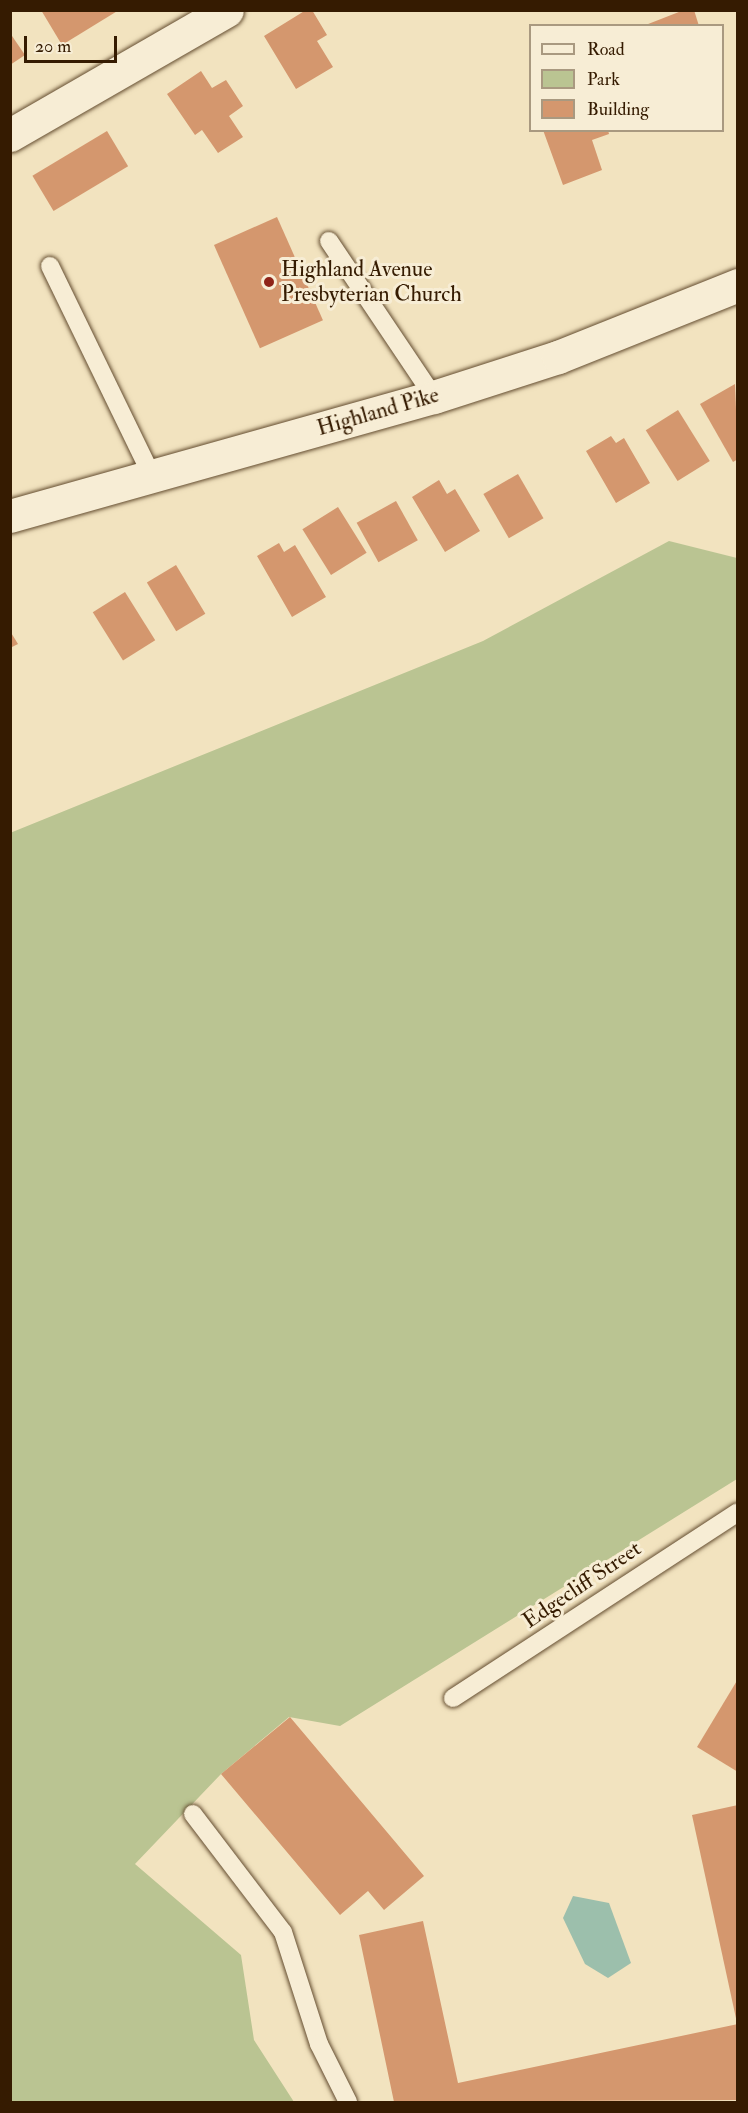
<!DOCTYPE html>
<html>
<head>
<meta charset="utf-8">
<style>
  body { margin:0 }
  #map { position:relative; width:748px; height:2113px; overflow:hidden; background:#f2e3bf; font-family:"IM FELL Double Pica",serif }
  div>[style] { position:absolute }
  [style*='--x'] { left:calc(var(--x)*1px); top:calc(var(--y)*1px); width:calc(var(--w)*1px); rotate:calc(var(--a)*1deg) }
  .green>* { inset:0; background:#bac492 }
  .water>* { inset:0; background:#9cbfac }
  .building>* { inset:0; background:#d4976e; transform-origin:0 0 }
  .roads { filter:drop-shadow(0 0 2px #644d30) drop-shadow(0 0 2px #644d30) }
  .service>* { height:18px; margin:-9px; padding:0 9px; transform-origin:9px; border-radius:9px; background:#f7edd5 }
  .minor>* { height:33px; margin:-16.5px; padding:0 16.5px; transform-origin:16.5px; border-radius:16.5px; background:#f7edd5 }
  .tertiary>* { height:33px; margin:-16.5px; padding:0 16.5px; transform-origin:16.5px; border-radius:16.5px; background:#f7edd5 }
  .dots>* { width:16px; height:16px; translate:-50% -50%; box-sizing:border-box; border:3px solid #f7edd5; border-radius:50% }
  span { translate:-50% -50%; white-space:nowrap; text-align:center; line-height:1.15; -webkit-text-stroke:6px #f7edd5; paint-order:stroke }
  .poi-label { font-size:22px; color:#351b01 }
  .left { translate:0 -50%; text-align:left }
  .street-label { font-size:22px; color:#351b01 }
  .frame { position:absolute; inset:0; border:12px solid #351b01; pointer-events:none }
  .legend { position:absolute; left:529px; top:24px; width:195px; height:108px; box-sizing:border-box; background:#f7edd5; border:2px solid #a99980; margin:0; padding:8px 10px; list-style:none; font-size:18px; color:#351b01 }
  .legend li { display:flex; align-items:center; gap:12px; height:30px }
  .legend b { width:30px; border:2px solid #a99980 }
  .scale { position:absolute; left:24px; top:36px; width:93px; height:27px; box-sizing:border-box; border:3px solid #351b01; border-top:0; padding-left:8px; font-size:18px; line-height:21px; white-space:nowrap; color:#351b01; -webkit-text-stroke:4px #f7edd5; paint-order:stroke }
</style>
</head>
<body>
<div id="map">
  <div class="green">
    <div style="clip-path:polygon(669px 541px,737px 558px,737px 1479px,340px 1726px,289px 1717px,221px 1774px,135px 1864px,241px 1955px,254px 2040px,294px 2102px,11px 2102px,10px 833px,483px 641px)"></div>
  </div>
  <div class="water">
    <div style="clip-path:polygon(573px 1896px,609px 1903px,631px 1963px,608px 1978px,585px 1964px,563px 1918px)"></div>
  </div>
  <div class="building">
    <div style="clip-path:polygon(41px 10px,119px 10px,62px 45px)"></div>
    <div style="clip-path:polygon(306px 10px,312px 10px,327px 35px,317px 41px,333px 67px,296px 89px,264px 36px)"></div>
    <div style="clip-path:polygon(684px 10px,694px 10px,699px 26px,643px 26px)"></div>
    <div style="clip-path:polygon(10px 33px,25px 55px,10px 65px)"></div>
    <div style="clip-path:polygon(201px 71px,212px 88px,226px 80px,243px 106px,229px 116px,243px 137px,218px 153px,202px 130px,195px 135px,167px 94px)"></div>
    <div style="clip-path:polygon(543px 130px,608px 130px,609px 134px,592px 140px,602px 170px,563px 185px)"></div>
    <div style="left:107px;top:131px;width:41px;height:87px;rotate:59deg"></div>
    <div style="left:277px;top:217px;width:113px;height:69px;rotate:66deg"></div>
    <div style="clip-path:polygon(735px 384px,738px 459px,733px 462px,700px 404px)"></div>
    <div style="left:678px;top:410px;width:60px;height:38px;rotate:58deg"></div>
    <div style="clip-path:polygon(611px 436px,616px 443px,624px 438px,650px 483px,616px 503px,586px 451px)"></div>
    <div style="left:518px;top:474px;width:51px;height:40px;rotate:60deg"></div>
    <div style="clip-path:polygon(439px 480px,447px 494px,455px 489px,480px 531px,445px 552px,412px 497px)"></div>
    <div style="left:396px;top:501px;width:45px;height:45px;rotate:61deg"></div>
    <div style="left:338px;top:507px;width:54px;height:42px;rotate:58deg"></div>
    <div style="clip-path:polygon(279px 543px,284px 552px,295px 545px,326px 597px,292px 617px,257px 556px)"></div>
    <div style="left:176px;top:565px;width:57px;height:34px;rotate:59deg"></div>
    <div style="left:125px;top:592px;width:57px;height:38px;rotate:58deg"></div>
    <div style="clip-path:polygon(10px 631px,18px 644px,10px 648px)"></div>
    <div style="clip-path:polygon(738px 1679px,738px 1772px,697px 1747px)"></div>
    <div style="clip-path:polygon(290px 1717px,424px 1876px,384px 1910px,368px 1891px,340px 1915px,221px 1774px)"></div>
    <div style="clip-path:polygon(738px 1805px,738px 2023px,737px 2023px,692px 1815px)"></div>
    <div style="clip-path:polygon(423px 1921px,458px 2083px,738px 2024px,738px 2100px,394px 2102px,359px 1935px)"></div>
  </div>
  <div class="roads">
    <div class="service">
      <div style="--x:329;--y:241;--w:188;--a:56.1"></div>
      <div style="--x:50;--y:266;--w:231;--a:64.1"></div>
      <div style="--x:453;--y:1698;--w:340;--a:-33.1"></div>
      <div style="--x:193;--y:1814;--w:148;--a:52.7"></div>
      <div style="--x:283;--y:1932;--w:118;--a:72.2"></div>
      <div style="--x:319;--y:2044;--w:65;--a:63.4"></div>
    </div>
    <div class="minor">
      <div style="--x:10;--y:135;--w:250;--a:-29.9"></div>
    </div>
    <div class="tertiary">
      <div style="--x:10;--y:516;--w:440;--a:-15.7"></div>
      <div style="--x:434;--y:397;--w:130;--a:-17.9"></div>
      <div style="--x:558;--y:357;--w:194;--a:-21.8"></div>
    </div>
  </div>
  <div class="dots">
    <div style="left:269px;top:282px;background:#8f2418"></div>
  </div>
  <div class="poi-label">
    <span class="left" style="left:281px;top:282px">Highland Avenue<br>Presbyterian Church</span>
  </div>
  <div class="street-label">
    <span style="left:378px;top:412px;rotate:-16deg">Highland Pike</span>
    <span style="left:582px;top:1585px;rotate:-34deg">Edgecliff Street</span>
  </div>
  <div class="frame"></div>
  <ul class="legend">
  <li><b style="height:8px;background:#f7edd5"></b>Road</li>
  <li><b style="height:16px;background:#bac492"></b>Park</li>
  <li><b style="height:16px;background:#d4976e"></b>Building</li>
  </ul>
  <div class="scale">20 m</div>
</div>
</body>
</html>
